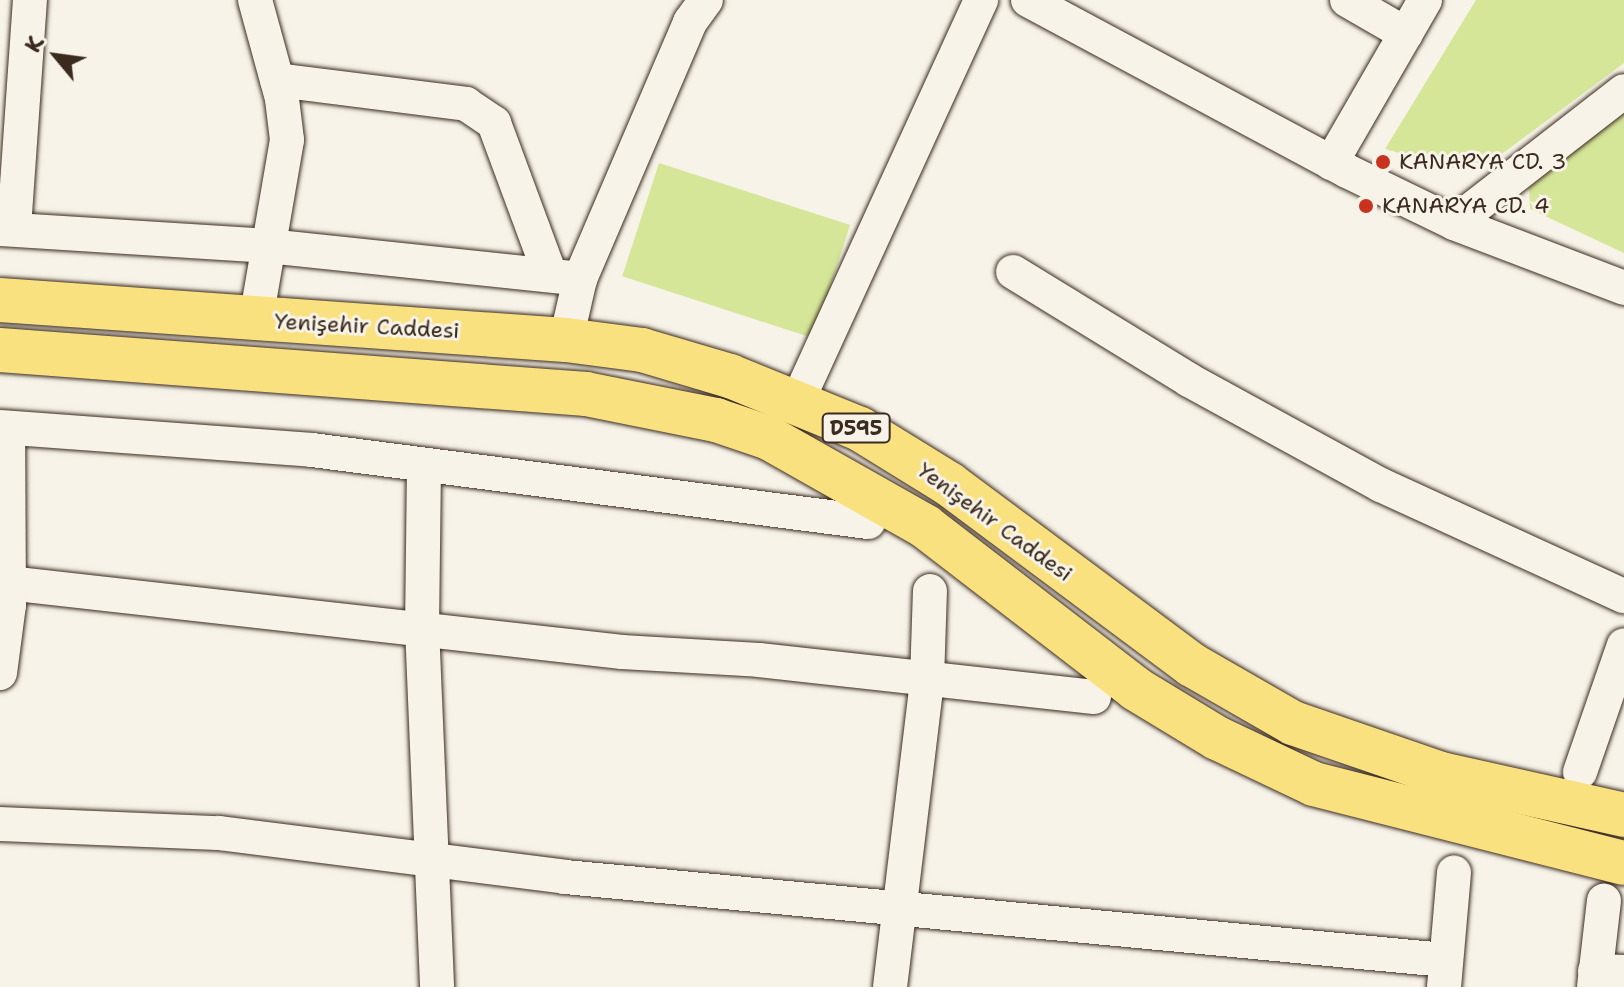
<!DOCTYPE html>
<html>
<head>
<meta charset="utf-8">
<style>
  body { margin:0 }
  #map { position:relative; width:1624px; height:987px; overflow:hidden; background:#f7f3e8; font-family:"Shantell Sans",sans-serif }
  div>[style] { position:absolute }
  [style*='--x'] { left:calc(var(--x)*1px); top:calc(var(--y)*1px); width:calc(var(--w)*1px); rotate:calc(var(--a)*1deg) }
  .green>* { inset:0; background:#d5e699; transform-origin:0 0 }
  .roads { filter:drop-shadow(0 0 2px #3b2a1e) drop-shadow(0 0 2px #3b2a1e) }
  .minor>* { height:34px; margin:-17px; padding:0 17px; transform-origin:17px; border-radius:17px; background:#f7f3e8 }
  .highway>* { height:44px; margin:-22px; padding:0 22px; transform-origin:22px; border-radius:22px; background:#fae180 }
  .dots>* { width:22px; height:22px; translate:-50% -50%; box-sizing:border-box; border:4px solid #f7f3e8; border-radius:50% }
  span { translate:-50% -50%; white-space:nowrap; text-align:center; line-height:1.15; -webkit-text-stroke:6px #f7f3e8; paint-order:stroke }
  .shield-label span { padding:2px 6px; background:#f7f3e8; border:2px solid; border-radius:6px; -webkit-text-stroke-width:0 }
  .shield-label { font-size:20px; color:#3b2a1e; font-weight:700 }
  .poi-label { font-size:22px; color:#3b2a1e }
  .left { translate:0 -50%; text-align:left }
  .street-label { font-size:22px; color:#3b2a1e }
  .north { position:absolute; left:16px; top:16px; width:80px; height:80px; -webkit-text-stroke:6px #f7f3e8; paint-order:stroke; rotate:299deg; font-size:22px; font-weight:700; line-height:32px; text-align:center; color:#3b2a1e }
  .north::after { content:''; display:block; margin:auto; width:28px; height:36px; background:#3b2a1e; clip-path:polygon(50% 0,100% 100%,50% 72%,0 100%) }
</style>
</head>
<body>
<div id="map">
  <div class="green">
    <div style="clip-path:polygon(1476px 0,1624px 0,1624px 63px,1495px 159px,1452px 168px,1385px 149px)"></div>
    <div style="clip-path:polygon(1624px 113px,1624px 253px,1530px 209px,1529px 188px,1544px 168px)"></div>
    <div style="left:659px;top:163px;width:201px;height:119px;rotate:18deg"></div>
  </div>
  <div class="roads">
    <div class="minor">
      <div style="--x:255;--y:0;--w:103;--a:74.7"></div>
      <div style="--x:282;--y:99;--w:41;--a:83"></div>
      <div style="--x:287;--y:140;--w:183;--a:99.8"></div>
      <div style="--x:1028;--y:0;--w:362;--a:28.2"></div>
      <div style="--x:1347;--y:171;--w:119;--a:25.9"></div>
      <div style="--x:1454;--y:223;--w:182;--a:20.9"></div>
      <div style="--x:1347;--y:0;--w:68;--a:30"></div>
      <div style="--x:277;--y:80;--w:191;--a:7.2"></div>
      <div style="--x:466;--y:104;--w:34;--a:34"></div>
      <div style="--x:494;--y:123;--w:161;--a:69.7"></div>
      <div style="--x:1331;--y:163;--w:188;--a:-60"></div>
      <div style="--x:1454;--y:223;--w:215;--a:-37.8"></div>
      <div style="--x:14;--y:228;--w:229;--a:-86"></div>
      <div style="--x:0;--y:229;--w:269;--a:3.6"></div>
      <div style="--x:268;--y:246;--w:314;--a:6"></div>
      <div style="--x:1013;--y:272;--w:206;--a:31.5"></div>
      <div style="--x:1189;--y:380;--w:219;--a:28.7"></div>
      <div style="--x:1381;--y:485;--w:267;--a:24.6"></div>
      <div style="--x:566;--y:340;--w:63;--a:-77.1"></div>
      <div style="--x:580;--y:279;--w:280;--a:-66.8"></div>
      <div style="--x:690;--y:22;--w:27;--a:-54"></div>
      <div style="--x:798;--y:400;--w:440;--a:-65.4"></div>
      <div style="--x:0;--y:427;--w:313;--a:4.2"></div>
      <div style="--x:312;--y:450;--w:561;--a:7.38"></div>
      <div style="--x:424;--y:466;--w:161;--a:90.7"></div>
      <div style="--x:422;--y:627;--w:360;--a:87.6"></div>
      <div style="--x:8;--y:583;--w:618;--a:6.41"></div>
      <div style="--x:622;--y:652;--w:137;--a:3.3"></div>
      <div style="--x:759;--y:660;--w:337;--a:6.3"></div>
      <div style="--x:0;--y:673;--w:69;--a:-82.5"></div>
      <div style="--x:9;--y:605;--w:177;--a:-90.3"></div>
      <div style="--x:1580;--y:772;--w:134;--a:-70.9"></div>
      <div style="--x:0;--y:824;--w:219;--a:2.4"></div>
      <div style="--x:219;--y:833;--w:349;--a:7.2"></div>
      <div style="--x:565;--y:877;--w:884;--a:5.39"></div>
      <div style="--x:1595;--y:971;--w:29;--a:2"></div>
      <div style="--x:890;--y:987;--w:309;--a:-83.1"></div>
      <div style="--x:927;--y:680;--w:89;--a:-88.1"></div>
      <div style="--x:1444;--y:987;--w:115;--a:-85"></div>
      <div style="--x:1594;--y:987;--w:87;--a:-83.4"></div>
    </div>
    <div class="highway">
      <div style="--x:0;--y:300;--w:567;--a:4.04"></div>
      <div style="--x:566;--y:340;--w:77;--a:7.5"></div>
      <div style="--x:642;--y:350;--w:92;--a:16.5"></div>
      <div style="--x:730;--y:376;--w:140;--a:22.2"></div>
      <div style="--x:860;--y:429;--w:105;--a:31.7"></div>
      <div style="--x:949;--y:484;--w:303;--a:36.7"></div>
      <div style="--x:1192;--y:665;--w:116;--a:29.9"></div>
      <div style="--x:1293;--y:723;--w:157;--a:19"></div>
      <div style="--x:1441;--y:774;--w:188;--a:12.6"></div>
      <div style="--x:0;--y:350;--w:588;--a:4.29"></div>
      <div style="--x:586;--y:394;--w:133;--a:11.3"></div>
      <div style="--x:716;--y:420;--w:56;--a:18.8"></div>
      <div style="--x:769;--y:438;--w:180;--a:29.5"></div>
      <div style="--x:926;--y:527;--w:265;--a:37.6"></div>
      <div style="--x:1136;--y:689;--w:95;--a:31.2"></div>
      <div style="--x:1217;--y:738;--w:107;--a:25.4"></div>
      <div style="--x:1314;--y:784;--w:320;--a:14.3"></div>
    </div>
  </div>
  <div class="dots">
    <div style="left:1383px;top:162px;background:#c8321e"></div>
    <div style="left:1366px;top:206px;background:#c8321e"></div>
  </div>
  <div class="shield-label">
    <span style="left:856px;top:428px">D595</span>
  </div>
  <div class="poi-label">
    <span class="left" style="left:1399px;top:162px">KANARYA CD. 3</span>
    <span class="left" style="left:1382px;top:206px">KANARYA CD. 4</span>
  </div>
  <div class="street-label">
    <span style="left:367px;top:326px;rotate:3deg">Yenişehir Caddesi</span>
    <span style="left:995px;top:522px;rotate:36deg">Yenişehir Caddesi</span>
  </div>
  <div class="north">K</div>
</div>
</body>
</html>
